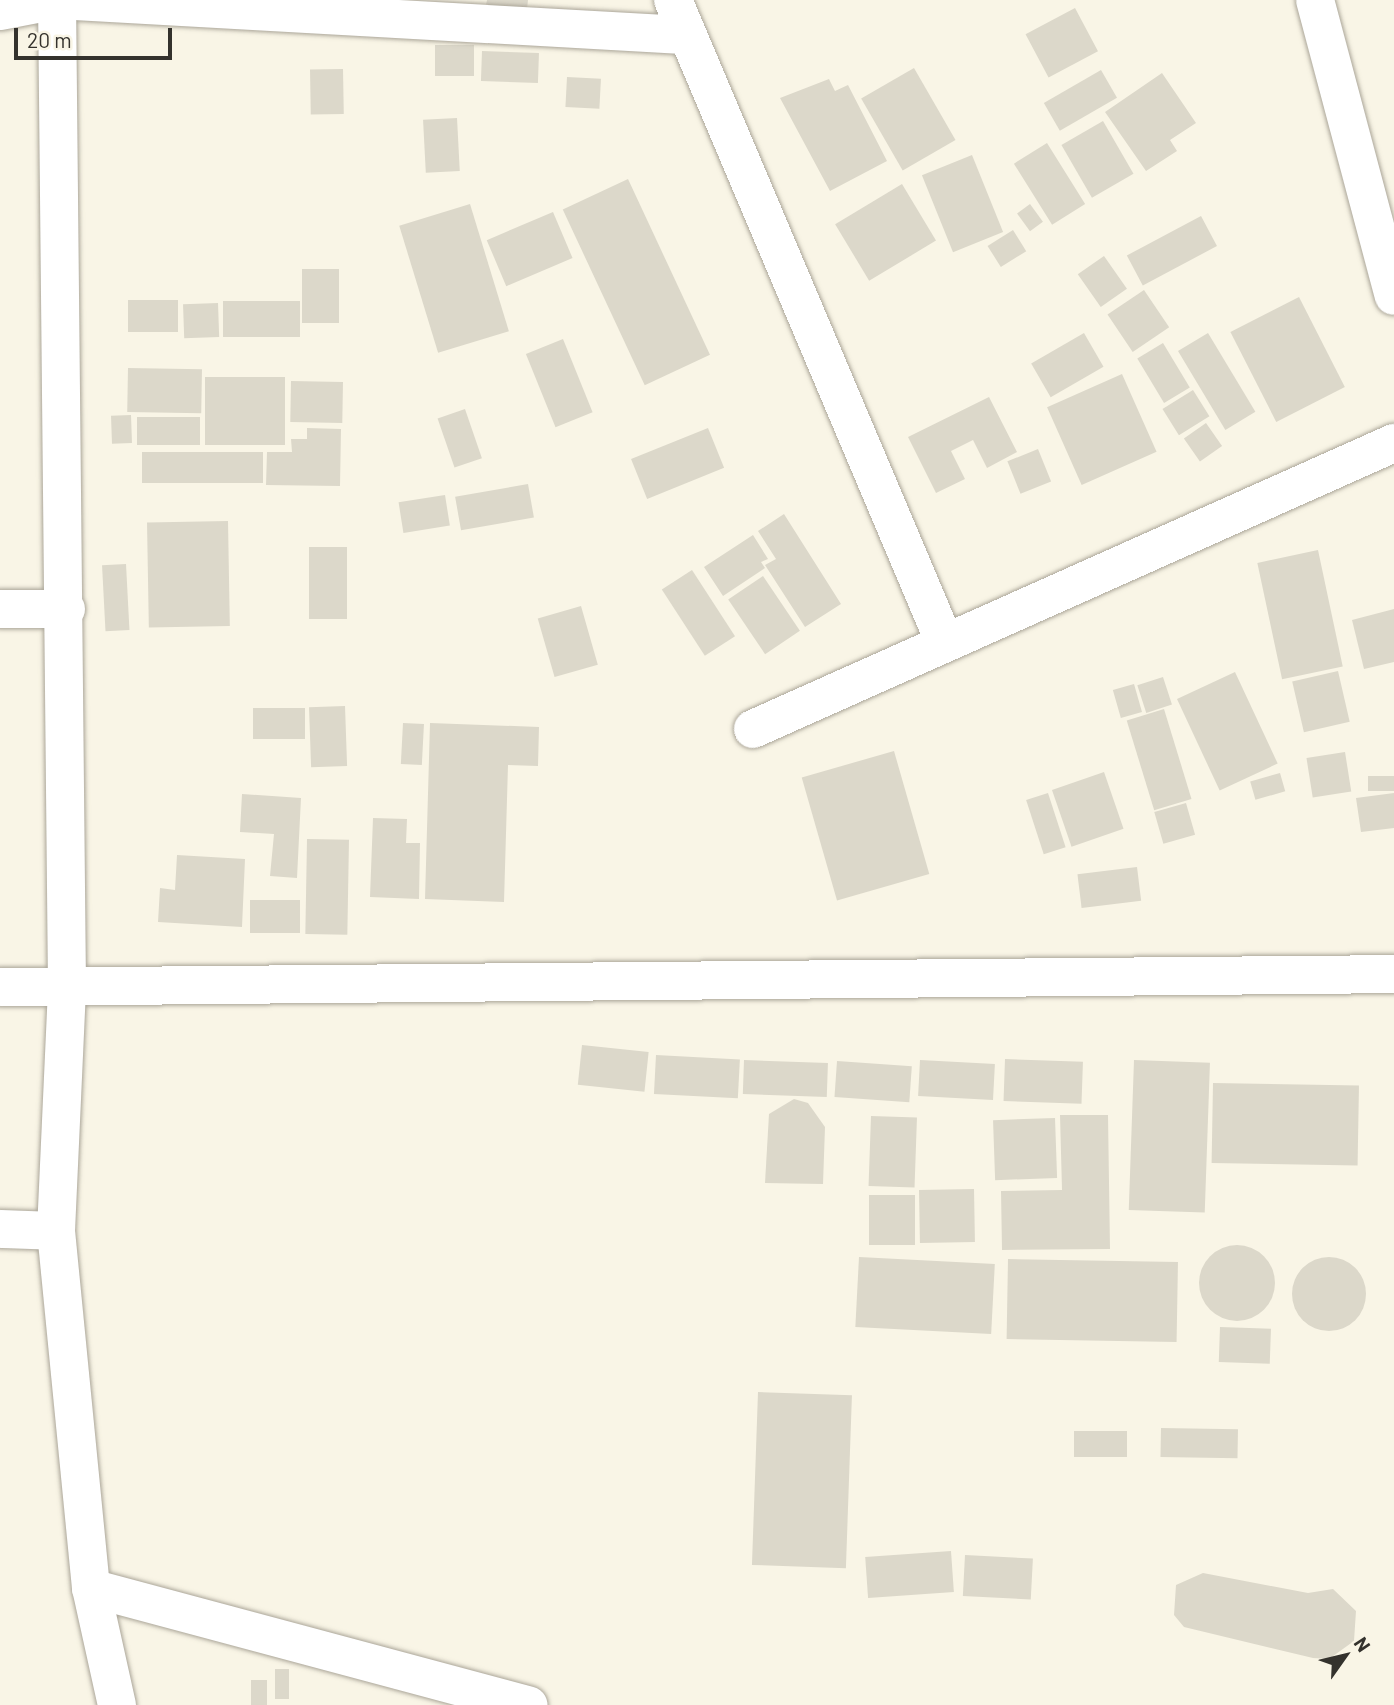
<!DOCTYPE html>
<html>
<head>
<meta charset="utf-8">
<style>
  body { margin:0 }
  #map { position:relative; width:1394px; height:1705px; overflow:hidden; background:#f9f5e6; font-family:Barlow,sans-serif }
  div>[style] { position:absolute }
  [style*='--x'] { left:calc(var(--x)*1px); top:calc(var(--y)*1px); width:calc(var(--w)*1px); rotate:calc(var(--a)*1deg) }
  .building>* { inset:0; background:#dcd8ca; transform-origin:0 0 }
  .round { border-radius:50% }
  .roads { filter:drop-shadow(0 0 2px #aba699) drop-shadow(0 0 2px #aba699) }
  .minor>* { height:38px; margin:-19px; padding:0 19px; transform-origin:19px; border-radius:19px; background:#fff }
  span { translate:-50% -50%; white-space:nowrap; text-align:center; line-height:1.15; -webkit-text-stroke:5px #f9f5e6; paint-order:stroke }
  .north { position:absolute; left:1310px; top:1621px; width:70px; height:70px; -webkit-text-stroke:5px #f9f5e6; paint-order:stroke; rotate:56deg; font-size:19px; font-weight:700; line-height:28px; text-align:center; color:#34322d }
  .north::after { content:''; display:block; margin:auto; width:24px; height:32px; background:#34322d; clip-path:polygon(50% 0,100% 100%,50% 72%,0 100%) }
  .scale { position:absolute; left:14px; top:28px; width:158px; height:32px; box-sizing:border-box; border:4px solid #34322d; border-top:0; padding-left:9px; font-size:21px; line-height:24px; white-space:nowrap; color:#34322d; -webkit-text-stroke:5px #f9f5e6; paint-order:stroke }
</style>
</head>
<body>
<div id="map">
  <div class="building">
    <div style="clip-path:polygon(487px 0,528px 0,527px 9px,486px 5px)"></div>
    <div style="left:1075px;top:8px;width:49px;height:56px;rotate:62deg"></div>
    <div style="left:435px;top:45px;width:39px;height:31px"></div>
    <div style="left:482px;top:51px;width:57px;height:30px;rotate:2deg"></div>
    <div style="left:914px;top:68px;width:83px;height:61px;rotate:60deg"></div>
    <div style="left:343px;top:69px;width:45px;height:33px;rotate:89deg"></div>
    <div style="left:1101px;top:70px;width:32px;height:66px;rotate:60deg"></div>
    <div style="clip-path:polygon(1162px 73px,1196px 123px,1170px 140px,1177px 151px,1146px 171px,1105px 112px)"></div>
    <div style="left:567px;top:77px;width:34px;height:30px;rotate:3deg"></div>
    <div style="clip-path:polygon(829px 79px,835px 91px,848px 85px,887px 161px,830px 191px,780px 98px)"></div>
    <div style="left:457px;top:118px;width:53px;height:34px;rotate:87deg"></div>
    <div style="left:1103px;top:121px;width:61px;height:48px;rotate:60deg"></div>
    <div style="left:1047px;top:143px;width:72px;height:39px;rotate:58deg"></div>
    <div style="left:972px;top:155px;width:83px;height:54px;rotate:68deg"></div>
    <div style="left:628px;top:179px;width:194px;height:72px;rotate:65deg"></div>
    <div style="left:902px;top:184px;width:66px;height:78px;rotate:59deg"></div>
    <div style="left:470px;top:204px;width:133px;height:74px;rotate:73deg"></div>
    <div style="left:1030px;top:204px;width:22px;height:16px;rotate:54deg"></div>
    <div style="left:553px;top:212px;width:50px;height:72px;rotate:67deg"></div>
    <div style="left:1201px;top:216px;width:34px;height:84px;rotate:62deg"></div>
    <div style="left:1013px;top:230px;width:25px;height:30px;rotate:58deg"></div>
    <div style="left:1104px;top:256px;width:40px;height:32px;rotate:55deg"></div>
    <div style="left:302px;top:269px;width:37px;height:54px"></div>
    <div style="left:1144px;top:290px;width:45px;height:44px;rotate:56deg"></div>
    <div style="left:1299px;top:297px;width:101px;height:77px;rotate:63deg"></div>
    <div style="left:128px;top:300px;width:50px;height:32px"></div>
    <div style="left:300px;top:301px;width:36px;height:77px;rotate:90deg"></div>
    <div style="left:218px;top:303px;width:34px;height:35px;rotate:88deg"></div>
    <div style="left:1084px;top:333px;width:39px;height:61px;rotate:60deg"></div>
    <div style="left:1208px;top:333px;width:92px;height:35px;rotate:59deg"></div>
    <div style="left:563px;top:339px;width:79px;height:40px;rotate:68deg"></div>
    <div style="left:1163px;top:343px;width:52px;height:30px;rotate:59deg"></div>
    <div style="left:128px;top:368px;width:74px;height:44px;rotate:1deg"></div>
    <div style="left:1122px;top:374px;width:85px;height:82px;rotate:66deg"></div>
    <div style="left:205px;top:377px;width:80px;height:68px"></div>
    <div style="left:291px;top:381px;width:52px;height:41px;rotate:1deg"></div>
    <div style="left:1193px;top:390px;width:31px;height:36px;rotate:58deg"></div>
    <div style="clip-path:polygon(989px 397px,1017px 452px,987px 468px,973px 440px,951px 451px,965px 479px,936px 493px,908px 437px)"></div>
    <div style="left:465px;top:409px;width:52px;height:29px;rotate:71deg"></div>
    <div style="left:131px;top:415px;width:28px;height:20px;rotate:88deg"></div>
    <div style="left:137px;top:417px;width:63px;height:28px"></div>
    <div style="left:1206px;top:423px;width:28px;height:27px;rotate:55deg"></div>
    <div style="clip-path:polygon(307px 428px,341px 429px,340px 486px,266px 485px,267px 452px,292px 452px,291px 439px,307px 439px)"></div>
    <div style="left:708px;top:428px;width:43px;height:83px;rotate:68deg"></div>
    <div style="left:1038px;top:449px;width:35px;height:33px;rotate:68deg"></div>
    <div style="left:142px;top:452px;width:121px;height:31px"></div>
    <div style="left:528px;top:484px;width:34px;height:74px;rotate:80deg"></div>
    <div style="left:445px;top:495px;width:31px;height:47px;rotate:81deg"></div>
    <div style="clip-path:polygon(784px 514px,841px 604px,805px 627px,765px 565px,776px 559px,758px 531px)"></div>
    <div style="left:228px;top:521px;width:105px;height:81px;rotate:89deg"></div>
    <div style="clip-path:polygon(753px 535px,768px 559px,761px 562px,765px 568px,723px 596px,704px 567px)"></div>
    <div style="left:309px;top:547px;width:38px;height:72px"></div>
    <div style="left:1318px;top:550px;width:119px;height:62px;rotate:78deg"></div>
    <div style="left:126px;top:564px;width:66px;height:24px;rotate:87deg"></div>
    <div style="left:692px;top:570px;width:79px;height:36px;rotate:57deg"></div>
    <div style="left:763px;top:576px;width:66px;height:42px;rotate:56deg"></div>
    <div style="left:581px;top:606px;width:61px;height:45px;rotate:74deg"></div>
    <div style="clip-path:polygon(1394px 609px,1394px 662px,1364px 669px,1352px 620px)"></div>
    <div style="left:1338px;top:671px;width:52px;height:47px;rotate:77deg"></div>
    <div style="left:1235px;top:672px;width:101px;height:64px;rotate:65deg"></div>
    <div style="left:1163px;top:677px;width:29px;height:27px;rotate:72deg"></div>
    <div style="left:1134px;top:684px;width:29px;height:22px;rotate:74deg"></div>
    <div style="left:345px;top:706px;width:60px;height:36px;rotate:88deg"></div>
    <div style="left:253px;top:708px;width:52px;height:31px"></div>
    <div style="left:1164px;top:709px;width:94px;height:39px;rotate:73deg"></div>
    <div style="left:403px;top:723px;width:21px;height:41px;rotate:3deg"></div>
    <div style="clip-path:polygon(430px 723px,539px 727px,538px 766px,508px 765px,504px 902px,425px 899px)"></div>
    <div style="left:894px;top:751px;width:128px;height:96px;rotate:74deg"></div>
    <div style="left:1345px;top:752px;width:40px;height:39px;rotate:81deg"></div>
    <div style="left:1104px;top:772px;width:60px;height:55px;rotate:71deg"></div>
    <div style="left:1280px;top:773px;width:19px;height:31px;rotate:74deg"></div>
    <div style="left:1394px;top:776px;width:15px;height:26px;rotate:90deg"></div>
    <div style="left:1048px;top:793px;width:57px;height:23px;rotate:72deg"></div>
    <div style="clip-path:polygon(1394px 793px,1394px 828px,1361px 832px,1356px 798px)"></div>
    <div style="clip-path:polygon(242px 794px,301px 798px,297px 878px,270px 876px,274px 834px,240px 832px)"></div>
    <div style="left:1186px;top:803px;width:33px;height:33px;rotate:74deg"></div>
    <div style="clip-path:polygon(373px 818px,407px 819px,406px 843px,420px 843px,419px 899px,370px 897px)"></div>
    <div style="left:307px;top:839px;width:42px;height:95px;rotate:1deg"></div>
    <div style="clip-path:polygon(177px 855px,245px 859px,242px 927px,158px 922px,160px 888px,175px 890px)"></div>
    <div style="left:1137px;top:867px;width:34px;height:60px;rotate:83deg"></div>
    <div style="left:250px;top:900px;width:50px;height:33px"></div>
    <div style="left:582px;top:1045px;width:67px;height:40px;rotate:6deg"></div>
    <div style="left:656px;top:1055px;width:84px;height:39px;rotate:3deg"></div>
    <div style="left:1005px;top:1059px;width:78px;height:42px;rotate:2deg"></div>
    <div style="left:744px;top:1060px;width:84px;height:34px;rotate:2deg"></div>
    <div style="left:920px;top:1060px;width:75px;height:36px;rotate:3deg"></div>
    <div style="left:1134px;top:1060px;width:76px;height:150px;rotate:2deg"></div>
    <div style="left:837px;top:1061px;width:75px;height:36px;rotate:4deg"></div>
    <div style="left:1213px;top:1083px;width:146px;height:80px;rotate:1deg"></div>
    <div style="clip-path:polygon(794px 1099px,808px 1103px,825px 1127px,823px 1184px,765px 1183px,769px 1114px)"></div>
    <div style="clip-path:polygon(1060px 1115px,1108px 1115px,1110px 1249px,1002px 1250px,1001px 1191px,1062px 1190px)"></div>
    <div style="left:871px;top:1116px;width:46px;height:70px;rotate:2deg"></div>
    <div style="left:1055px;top:1118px;width:60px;height:62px;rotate:88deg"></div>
    <div style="left:974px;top:1189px;width:53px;height:55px;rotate:89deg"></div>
    <div style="left:869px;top:1195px;width:46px;height:50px"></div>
    <div class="round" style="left:1199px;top:1245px;width:76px;height:76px"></div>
    <div style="left:859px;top:1257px;width:136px;height:70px;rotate:3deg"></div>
    <div class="round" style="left:1292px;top:1257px;width:74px;height:74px"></div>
    <div style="left:1008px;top:1259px;width:170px;height:80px;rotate:1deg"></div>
    <div style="left:1220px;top:1327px;width:51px;height:35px;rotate:2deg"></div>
    <div style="left:758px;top:1392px;width:94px;height:173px;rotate:2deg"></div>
    <div style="left:1161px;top:1428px;width:77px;height:29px;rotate:1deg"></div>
    <div style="left:1074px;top:1431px;width:53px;height:26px"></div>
    <div style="left:951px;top:1551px;width:41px;height:86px;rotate:86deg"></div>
    <div style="left:965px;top:1555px;width:68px;height:41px;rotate:3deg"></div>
    <div style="clip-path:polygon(1203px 1573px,1308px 1593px,1333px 1589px,1356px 1611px,1354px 1641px,1329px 1659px,1313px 1658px,1184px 1627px,1174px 1615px,1176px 1585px)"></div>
    <div style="left:275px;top:1669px;width:14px;height:30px"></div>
    <div style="left:251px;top:1680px;width:16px;height:25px"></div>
  </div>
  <div class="roads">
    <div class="minor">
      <div style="--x:673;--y:0;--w:696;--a:67.08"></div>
      <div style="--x:1315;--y:0;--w:306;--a:75.1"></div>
      <div style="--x:0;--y:11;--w:58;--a:-10.9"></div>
      <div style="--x:57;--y:0;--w:627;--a:3.2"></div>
      <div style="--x:0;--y:609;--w:66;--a:0"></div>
      <div style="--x:753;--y:729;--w:702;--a:-24.05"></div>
      <div style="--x:0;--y:987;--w:1394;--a:-0.53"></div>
      <div style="--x:0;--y:1229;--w:56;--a:2"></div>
      <div style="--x:56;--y:1231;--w:245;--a:-87.4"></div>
      <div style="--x:67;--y:986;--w:986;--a:-90.58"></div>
      <div style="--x:56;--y:1231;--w:359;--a:84.4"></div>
      <div style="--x:91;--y:1588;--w:120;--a:77.5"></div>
      <div style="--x:91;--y:1588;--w:453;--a:15"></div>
    </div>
  </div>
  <div class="north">N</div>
  <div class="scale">20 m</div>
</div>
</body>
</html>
